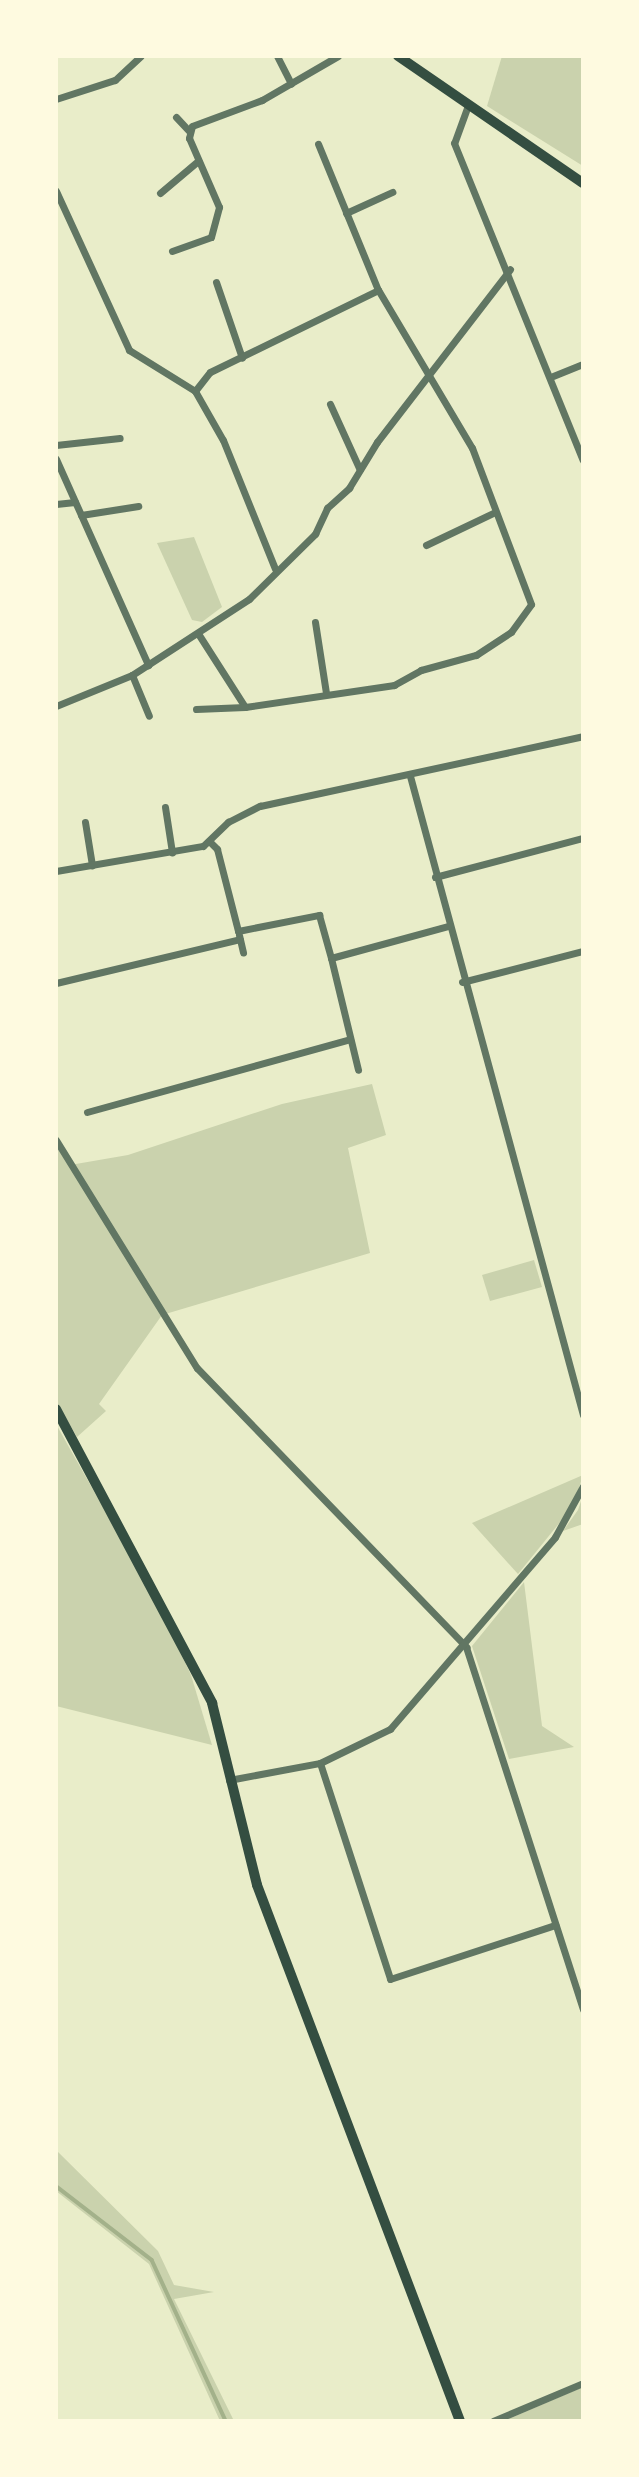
<!DOCTYPE html>
<style>
body{margin:0}
#map{position:relative;width:639px;height:2477px;overflow:hidden;background:#e9edc9;font-family:"DejaVu Sans",sans-serif}
div>[style]{position:absolute}
.green>*{inset:0;background:#cad2ad}
.stream>*{height:3.5px;margin:-1.75px;padding:0 1.75px;transform-origin:1.75px;border-radius:1.75px;background:#a3b18a}
.minor>*{height:7px;margin:-3.5px;padding:0 3.5px;transform-origin:3.5px;border-radius:3.5px;background:#617663}
.secondary>*{height:10px;margin:-5px;padding:0 5px;transform-origin:5px;border-radius:5px;background:#344e41}
span{translate:-50% -50%;white-space:nowrap;text-align:center;line-height:1.15;-webkit-text-stroke:6px #fefae0;paint-order:stroke}
.frame{position:absolute;inset:0;border:58px solid #fefae0;pointer-events:none}
</style>
<div id="map">
<div class="green">
<div style="clip-path:polygon(502px 56px,583px 56px,583px 166px,487px 106px)"></div>
<div style="clip-path:polygon(194px 537px,222px 607px,202px 622px,192px 620px,157px 543px)"></div>
<div style="clip-path:polygon(372px 1084px,386px 1135px,348px 1148px,370px 1253px,162px 1315px,99px 1404px,106px 1411px,77px 1437px,56px 1401px,56px 1147px,70px 1165px,128px 1155px,282px 1104px)"></div>
<div style="clip-path:polygon(534px 1260px,542px 1287px,490px 1301px,482px 1275px)"></div>
<div style="clip-path:polygon(56px 1424px,158px 1605px,191px 1675px,212px 1745px,56px 1706px)"></div>
<div style="clip-path:polygon(583px 1475px,574px 1505px,518px 1574px,472px 1523px)"></div>
<div style="clip-path:polygon(583px 1495px,583px 1524px,563px 1531px,578px 1510px)"></div>
<div style="clip-path:polygon(524px 1582px,542px 1726px,574px 1747px,509px 1759px,472px 1646px)"></div>
<div style="clip-path:polygon(56px 2150px,158px 2251px,174px 2285px,214px 2292px,174px 2299px,234px 2421px,220px 2421px,149px 2264px,56px 2191px)"></div>
<div style="clip-path:polygon(583px 2387px,583px 2421px,504px 2421px)"></div>
</div>
<div class="stream">
<div style="left:56px;top:2186px;width:121px;rotate:37.6deg"></div>
<div style="left:152px;top:2260px;width:177px;rotate:65.3deg"></div>
</div>
<div class="minor">
<div style="left:277px;top:56px;width:31px;rotate:63deg"></div>
<div style="left:56px;top:99px;width:62px;rotate:-17.9deg"></div>
<div style="left:115px;top:80px;width:35px;rotate:-43deg"></div>
<div style="left:467px;top:108px;width:37px;rotate:110deg"></div>
<div style="left:454px;top:143px;width:342px;rotate:67.9deg"></div>
<div style="left:176px;top:117px;width:19px;rotate:47deg"></div>
<div style="left:56px;top:191px;width:175px;rotate:65.3deg"></div>
<div style="left:129px;top:350px;width:78px;rotate:31.8deg"></div>
<div style="left:195px;top:391px;width:56px;rotate:60.3deg"></div>
<div style="left:223px;top:440px;width:139px;rotate:68deg"></div>
<div style="left:160px;top:193px;width:50px;rotate:-40.1deg"></div>
<div style="left:346px;top:213px;width:51px;rotate:-24.5deg"></div>
<div style="left:172px;top:251px;width:41px;rotate:-19.7deg"></div>
<div style="left:211px;top:237px;width:31px;rotate:-75deg"></div>
<div style="left:219px;top:207px;width:75px;rotate:-113.5deg"></div>
<div style="left:189px;top:138px;width:12px;rotate:-76deg"></div>
<div style="left:192px;top:126px;width:75px;rotate:-20.4deg"></div>
<div style="left:262px;top:100px;width:88px;rotate:-30.1deg"></div>
<div style="left:216px;top:282px;width:80px;rotate:71.1deg"></div>
<div style="left:553px;top:376px;width:32px;rotate:-22deg"></div>
<div style="left:195px;top:391px;width:24px;rotate:-52deg"></div>
<div style="left:210px;top:372px;width:187px;rotate:-26deg"></div>
<div style="left:330px;top:404px;width:72px;rotate:65.6deg"></div>
<div style="left:56px;top:445px;width:64px;rotate:-6.2deg"></div>
<div style="left:56px;top:459px;width:226px;rotate:65.9deg"></div>
<div style="left:56px;top:504px;width:19px;rotate:-6deg"></div>
<div style="left:81px;top:515px;width:58px;rotate:-9deg"></div>
<div style="left:426px;top:545px;width:74px;rotate:-25.5deg"></div>
<div style="left:315px;top:622px;width:72px;rotate:81.2deg"></div>
<div style="left:199px;top:635px;width:85px;rotate:57.4deg"></div>
<div style="left:245px;top:707px;width:151px;rotate:-8.4deg"></div>
<div style="left:394px;top:685px;width:31px;rotate:-29deg"></div>
<div style="left:421px;top:670px;width:57px;rotate:-15.3deg"></div>
<div style="left:476px;top:655px;width:42px;rotate:-33.3deg"></div>
<div style="left:511px;top:632px;width:34px;rotate:-54deg"></div>
<div style="left:531px;top:604px;width:167px;rotate:-110.7deg"></div>
<div style="left:472px;top:448px;width:184px;rotate:-120.7deg"></div>
<div style="left:378px;top:290px;width:158px;rotate:-112.3deg"></div>
<div style="left:132px;top:675px;width:44px;rotate:67.5deg"></div>
<div style="left:56px;top:706px;width:82px;rotate:-22.2deg"></div>
<div style="left:132px;top:675px;width:140px;rotate:-33deg"></div>
<div style="left:249px;top:599px;width:93px;rotate:-44.6deg"></div>
<div style="left:315px;top:534px;width:29px;rotate:-65deg"></div>
<div style="left:327px;top:508px;width:30px;rotate:-42deg"></div>
<div style="left:349px;top:488px;width:54px;rotate:-58.7deg"></div>
<div style="left:377px;top:442px;width:218px;rotate:-52.4deg"></div>
<div style="left:196px;top:709px;width:49px;rotate:-2.3deg"></div>
<div style="left:410px;top:776px;width:662px;rotate:74.85deg"></div>
<div style="left:165px;top:807px;width:46px;rotate:81.2deg"></div>
<div style="left:85px;top:822px;width:44px;rotate:80.8deg"></div>
<div style="left:210px;top:842px;width:10px;rotate:45deg"></div>
<div style="left:217px;top:849px;width:85px;rotate:75.6deg"></div>
<div style="left:238px;top:931px;width:83px;rotate:-11.2deg"></div>
<div style="left:319px;top:915px;width:45px;rotate:74.4deg"></div>
<div style="left:331px;top:958px;width:121px;rotate:-15.3deg"></div>
<div style="left:56px;top:871px;width:149px;rotate:-9.7deg"></div>
<div style="left:203px;top:846px;width:35px;rotate:-44deg"></div>
<div style="left:228px;top:822px;width:36px;rotate:-27deg"></div>
<div style="left:260px;top:806px;width:330px;rotate:-12.2deg"></div>
<div style="left:435px;top:877px;width:153px;rotate:-14.8deg"></div>
<div style="left:239px;top:935px;width:18px;rotate:77deg"></div>
<div style="left:331px;top:958px;width:115px;rotate:76.4deg"></div>
<div style="left:462px;top:982px;width:125px;rotate:-14.4deg"></div>
<div style="left:56px;top:983px;width:189px;rotate:-13.4deg"></div>
<div style="left:87px;top:1112px;width:273px;rotate:-15.5deg"></div>
<div style="left:56px;top:1140px;width:268px;rotate:58.3deg"></div>
<div style="left:197px;top:1368px;width:388px;rotate:46deg"></div>
<div style="left:466px;top:1647px;width:381px;rotate:72.1deg"></div>
<div style="left:320px;top:1763px;width:227px;rotate:72deg"></div>
<div style="left:390px;top:1979px;width:174px;rotate:-18.1deg"></div>
<div style="left:229px;top:1780px;width:93px;rotate:-10.6deg"></div>
<div style="left:320px;top:1763px;width:78px;rotate:-25.9deg"></div>
<div style="left:390px;top:1729px;width:253px;rotate:-49.3deg"></div>
<div style="left:555px;top:1537px;width:58px;rotate:-61.2deg"></div>
<div style="left:493px;top:2421px;width:98px;rotate:-22.9deg"></div>
</div>
<div class="secondary">
<div style="left:398px;top:56px;width:224px;rotate:34.5deg"></div>
<div style="left:56px;top:1409px;width:333px;rotate:62deg"></div>
<div style="left:212px;top:1703px;width:187px;rotate:76.1deg"></div>
<div style="left:257px;top:1885px;width:573px;rotate:69.26deg"></div>
</div>
<div class="frame"></div>
</div>
